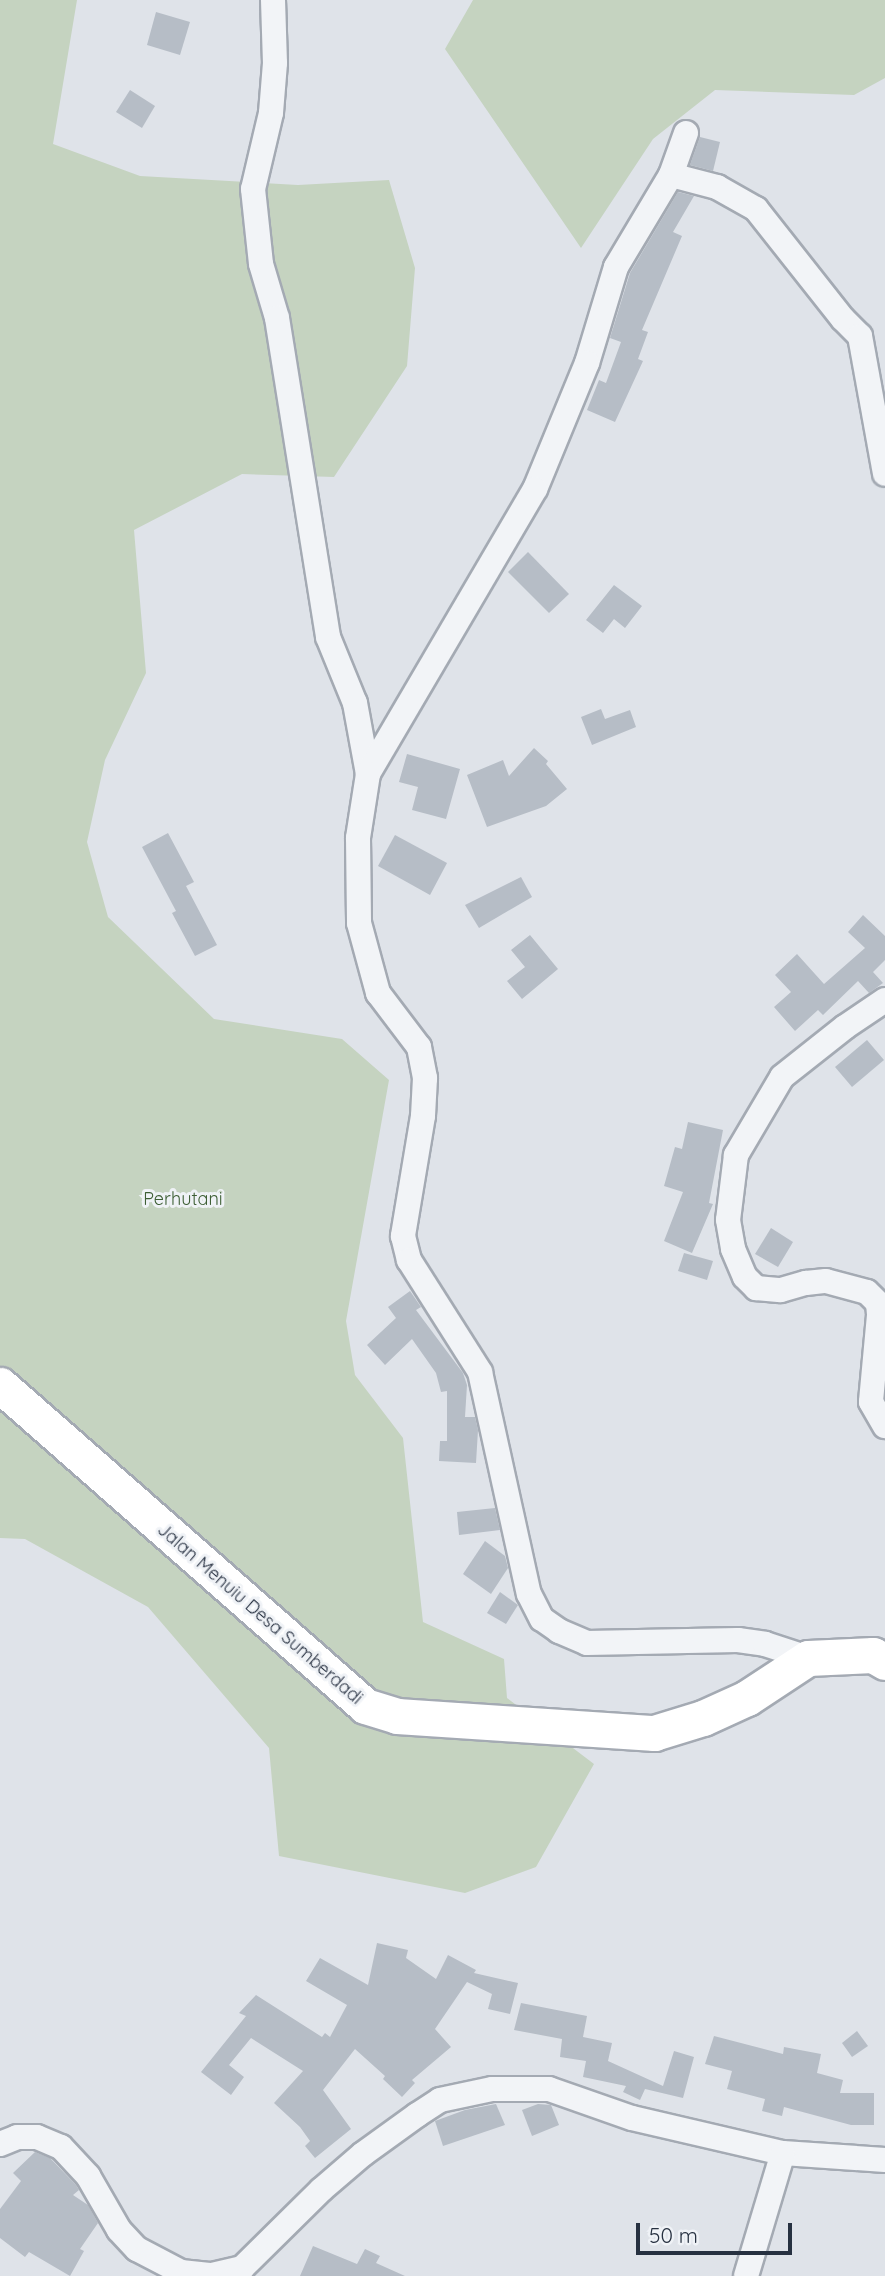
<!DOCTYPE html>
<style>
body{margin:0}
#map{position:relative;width:885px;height:2276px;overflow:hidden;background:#dfe3e9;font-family:Quicksand,sans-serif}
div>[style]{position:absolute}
.green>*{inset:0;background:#c5d3c0}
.building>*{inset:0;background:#b6bdc6}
.roads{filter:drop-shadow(2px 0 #a4aab3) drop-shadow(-2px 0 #a4aab3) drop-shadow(0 2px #a4aab3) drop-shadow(0 -2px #a4aab3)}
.street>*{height:24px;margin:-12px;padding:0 12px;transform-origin:12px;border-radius:12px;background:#f2f4f7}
.secondary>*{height:35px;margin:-17.5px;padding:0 17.5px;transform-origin:17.5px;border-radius:17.5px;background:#fff}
span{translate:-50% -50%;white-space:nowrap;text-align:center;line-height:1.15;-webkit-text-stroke:6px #eff2f6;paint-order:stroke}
.park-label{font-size:18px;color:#3d5e34}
.street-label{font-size:18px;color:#273141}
.scale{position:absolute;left:636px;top:2223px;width:156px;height:32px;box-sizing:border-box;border:4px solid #273141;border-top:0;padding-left:9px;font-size:21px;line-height:24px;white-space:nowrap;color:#273141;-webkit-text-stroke:5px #eff2f6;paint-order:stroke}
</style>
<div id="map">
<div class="green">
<div style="clip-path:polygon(0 0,77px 0,53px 144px,140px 176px,298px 185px,389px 180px,415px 268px,407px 366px,334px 477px,242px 474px,134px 530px,146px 673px,105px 760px,87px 842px,108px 917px,214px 1019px,342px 1039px,389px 1080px,346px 1321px,355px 1375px,403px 1438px,423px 1622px,504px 1659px,507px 1698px,594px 1764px,536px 1867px,465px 1893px,279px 1856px,269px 1748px,148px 1607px,25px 1539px,0 1538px)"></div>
<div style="clip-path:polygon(473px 0,885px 0,885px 78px,854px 95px,715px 90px,653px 139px,581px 248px,445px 49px)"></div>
</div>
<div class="building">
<div style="clip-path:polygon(156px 12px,190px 22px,180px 55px,147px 45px)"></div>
<div style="clip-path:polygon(130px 90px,155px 106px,142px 128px,116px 112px)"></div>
<div style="clip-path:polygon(700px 137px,720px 142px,713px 171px,690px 165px)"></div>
<div style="clip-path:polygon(678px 192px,694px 196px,673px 232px,682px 236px,642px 330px,648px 332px,638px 359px,643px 361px,615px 422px,587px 410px,599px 380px,606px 383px,621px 342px,610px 338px,630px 273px)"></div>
<div style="clip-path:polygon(528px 552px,569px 594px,549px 613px,508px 572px)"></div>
<div style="clip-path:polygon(614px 585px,642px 606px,625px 628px,614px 619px,603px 633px,586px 620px)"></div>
<div style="clip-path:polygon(601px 709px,605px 719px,630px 710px,636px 727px,592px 745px,581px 717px)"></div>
<div style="clip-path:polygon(534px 748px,548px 761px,546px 764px,567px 789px,546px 806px,487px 827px,467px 775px,503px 760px,509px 776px)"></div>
<div style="clip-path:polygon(407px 754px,460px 769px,446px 819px,412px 810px,418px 787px,399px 782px)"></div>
<div style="clip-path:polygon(168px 833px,194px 882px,186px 886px,217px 945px,195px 956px,172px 913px,176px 911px,142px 847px)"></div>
<div style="clip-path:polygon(395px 835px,447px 863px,430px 895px,378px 866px)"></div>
<div style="clip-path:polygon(521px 877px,532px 897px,479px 928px,465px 905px)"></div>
<div style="clip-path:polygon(863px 915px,885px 936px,885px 960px,873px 972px,883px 983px,869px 993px,858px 981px,823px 1015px,818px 1010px,795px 1031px,774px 1007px,791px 992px,775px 975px,797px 954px,824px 984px,865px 948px,848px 932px)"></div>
<div style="clip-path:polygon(530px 935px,558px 969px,522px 999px,507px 981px,525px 967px,511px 950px)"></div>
<div style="clip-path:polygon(867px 1040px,884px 1060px,852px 1087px,835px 1067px)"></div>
<div style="clip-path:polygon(688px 1122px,723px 1130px,709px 1203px,713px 1204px,692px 1253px,664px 1241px,683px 1192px,664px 1186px,675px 1147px,682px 1149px)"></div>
<div style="clip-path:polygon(771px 1228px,793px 1242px,778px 1267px,755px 1254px)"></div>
<div style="clip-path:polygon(684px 1253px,713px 1261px,707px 1280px,678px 1271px)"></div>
<div style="clip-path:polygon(410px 1291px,421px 1307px,416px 1310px,463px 1373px,467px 1385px,465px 1417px,475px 1417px,478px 1430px,476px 1463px,439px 1461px,440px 1441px,447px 1441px,447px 1391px,441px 1392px,436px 1373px,412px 1339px,385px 1365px,367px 1345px,396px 1318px,388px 1307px)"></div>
<div style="clip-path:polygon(495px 1508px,500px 1530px,459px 1535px,457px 1512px)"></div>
<div style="clip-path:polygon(485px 1541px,505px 1556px,508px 1568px,491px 1594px,463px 1574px)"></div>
<div style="clip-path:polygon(500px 1592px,518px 1605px,506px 1624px,487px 1613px)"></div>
<div style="clip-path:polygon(377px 1943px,408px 1950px,406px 1958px,436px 1979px,448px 1955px,476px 1970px,474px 1973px,518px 1983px,510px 2014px,488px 2009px,492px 1994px,467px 1982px,435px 2029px,451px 2047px,412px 2080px,415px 2083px,402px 2097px,383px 2079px,385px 2076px,355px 2049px,323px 2090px,351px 2129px,315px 2158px,305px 2146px,310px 2141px,300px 2127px,274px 2103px,303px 2071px,251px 2038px,229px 2065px,244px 2077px,231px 2095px,201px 2072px,246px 2016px,239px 2013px,256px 1995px,322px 2037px,325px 2033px,330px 2037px,347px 2005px,306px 1981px,320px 1958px,368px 1985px)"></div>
<div style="clip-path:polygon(521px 2003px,587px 2016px,583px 2037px,612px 2043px,608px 2061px,663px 2086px,674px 2051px,694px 2057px,683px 2098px,645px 2089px,640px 2100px,623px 2092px,626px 2086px,583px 2077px,586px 2061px,560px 2057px,562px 2039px,514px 2030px)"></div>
<div style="clip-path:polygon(857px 2031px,868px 2046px,852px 2057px,842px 2043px)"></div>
<div style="clip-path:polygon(714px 2036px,783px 2054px,784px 2047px,821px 2054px,817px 2073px,843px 2080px,840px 2093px,874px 2093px,874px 2125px,851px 2125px,784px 2107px,782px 2116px,762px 2111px,765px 2099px,727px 2089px,732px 2071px,705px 2064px)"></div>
<div style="clip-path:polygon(496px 2104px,505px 2125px,443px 2146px,435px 2121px,465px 2110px)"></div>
<div style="clip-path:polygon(538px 2104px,551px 2105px,559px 2125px,532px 2136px,522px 2110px)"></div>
<div style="clip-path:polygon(35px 2152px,50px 2158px,76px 2185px,79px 2190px,73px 2195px,88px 2205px,98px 2223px,80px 2249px,84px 2251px,70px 2276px,29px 2252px,25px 2257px,0 2238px,0 2209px,21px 2181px,13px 2173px)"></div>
<div style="clip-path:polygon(313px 2246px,357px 2264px,365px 2249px,380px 2256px,376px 2263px,405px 2276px,300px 2276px)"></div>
</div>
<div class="roads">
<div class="street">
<div style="left:273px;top:0;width:63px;rotate:88.2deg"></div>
<div style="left:275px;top:63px;width:50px;rotate:94.6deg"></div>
<div style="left:271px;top:113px;width:78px;rotate:103.3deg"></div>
<div style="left:253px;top:189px;width:75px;rotate:83.9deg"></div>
<div style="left:261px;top:264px;width:56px;rotate:73.5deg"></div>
<div style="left:277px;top:318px;width:323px;rotate:80.9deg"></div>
<div style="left:328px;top:637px;width:71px;rotate:67.8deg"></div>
<div style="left:355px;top:703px;width:72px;rotate:79.6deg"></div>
<div style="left:686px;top:133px;width:45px;rotate:109.7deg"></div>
<div style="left:671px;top:175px;width:107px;rotate:120.9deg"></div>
<div style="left:616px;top:267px;width:100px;rotate:106.8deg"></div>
<div style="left:587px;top:363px;width:136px;rotate:112.4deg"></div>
<div style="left:535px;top:489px;width:330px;rotate:120.4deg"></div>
<div style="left:368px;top:774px;width:65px;rotate:98.9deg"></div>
<div style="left:358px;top:838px;width:85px;rotate:89.3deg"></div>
<div style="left:359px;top:923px;width:73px;rotate:74.8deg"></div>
<div style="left:378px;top:993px;width:68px;rotate:52.8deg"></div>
<div style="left:419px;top:1047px;width:32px;rotate:79deg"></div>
<div style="left:425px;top:1078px;width:38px;rotate:93deg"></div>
<div style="left:423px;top:1116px;width:122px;rotate:99.5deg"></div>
<div style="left:403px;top:1236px;width:25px;rotate:76deg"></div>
<div style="left:409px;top:1260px;width:133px;rotate:57.6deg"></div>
<div style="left:480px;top:1372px;width:227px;rotate:77.6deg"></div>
<div style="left:529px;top:1594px;width:28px;rotate:63deg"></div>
<div style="left:542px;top:1619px;width:21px;rotate:35deg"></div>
<div style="left:559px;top:1631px;width:30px;rotate:23deg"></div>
<div style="left:587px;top:1643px;width:151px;rotate:-1.1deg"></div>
<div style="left:738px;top:1640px;width:27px;rotate:8deg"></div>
<div style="left:765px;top:1644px;width:45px;rotate:18deg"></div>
<div style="left:671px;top:175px;width:48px;rotate:14.6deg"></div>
<div style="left:717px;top:187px;width:45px;rotate:29.4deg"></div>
<div style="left:756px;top:209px;width:140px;rotate:51.7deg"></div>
<div style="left:843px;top:319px;width:24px;rotate:45deg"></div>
<div style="left:860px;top:336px;width:140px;rotate:79.7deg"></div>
<div style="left:885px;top:1000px;width:48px;rotate:146deg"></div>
<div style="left:845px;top:1027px;width:80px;rotate:141.6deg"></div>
<div style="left:782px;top:1077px;width:91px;rotate:120.5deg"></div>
<div style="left:736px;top:1155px;width:65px;rotate:97deg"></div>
<div style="left:728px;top:1220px;width:29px;rotate:80deg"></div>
<div style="left:733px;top:1249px;width:30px;rotate:67deg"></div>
<div style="left:745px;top:1277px;width:16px;rotate:45deg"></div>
<div style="left:756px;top:1288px;width:25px;rotate:5deg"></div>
<div style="left:781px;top:1290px;width:26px;rotate:-16deg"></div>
<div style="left:806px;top:1283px;width:20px;rotate:-6deg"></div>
<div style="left:826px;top:1281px;width:42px;rotate:15deg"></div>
<div style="left:867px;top:1292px;width:16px;rotate:45deg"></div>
<div style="left:878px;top:1303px;width:12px;rotate:85deg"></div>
<div style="left:879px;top:1315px;width:87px;rotate:95.3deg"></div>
<div style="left:871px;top:1402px;width:28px;rotate:60deg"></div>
<div style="left:0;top:2144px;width:18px;rotate:-22deg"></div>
<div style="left:17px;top:2137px;width:20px"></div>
<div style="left:37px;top:2137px;width:26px;rotate:23deg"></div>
<div style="left:61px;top:2147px;width:40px;rotate:47deg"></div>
<div style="left:88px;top:2176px;width:62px;rotate:60.1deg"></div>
<div style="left:119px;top:2230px;width:26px;rotate:47deg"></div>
<div style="left:137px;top:2249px;width:50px;rotate:27.6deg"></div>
<div style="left:181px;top:2272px;width:31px;rotate:6deg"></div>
<div style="left:212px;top:2275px;width:31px;rotate:-13deg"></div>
<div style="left:242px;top:2268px;width:111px;rotate:-44.6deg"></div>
<div style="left:321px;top:2190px;width:55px;rotate:-40.6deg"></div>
<div style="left:363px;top:2154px;width:67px;rotate:-35.8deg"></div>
<div style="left:417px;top:2115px;width:27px;rotate:-33deg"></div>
<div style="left:440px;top:2100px;width:53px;rotate:-11.9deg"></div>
<div style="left:492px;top:2089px;width:57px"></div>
<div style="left:549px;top:2089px;width:88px;rotate:19.3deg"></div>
<div style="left:632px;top:2118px;width:155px;rotate:13.1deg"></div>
<div style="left:783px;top:2153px;width:102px;rotate:3.9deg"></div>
<div style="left:746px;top:2276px;width:128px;rotate:-73.3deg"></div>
</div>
<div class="secondary">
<div style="left:0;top:1385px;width:486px;rotate:41.3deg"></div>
<div style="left:365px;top:1706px;width:34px;rotate:17deg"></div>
<div style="left:397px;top:1716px;width:258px;rotate:3.8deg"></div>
<div style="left:654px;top:1733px;width:51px;rotate:-17deg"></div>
<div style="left:703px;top:1718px;width:48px;rotate:-24.4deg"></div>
<div style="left:747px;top:1698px;width:73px;rotate:-33.3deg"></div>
<div style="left:808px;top:1658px;width:65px;rotate:-2.6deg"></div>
<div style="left:873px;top:1655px;width:14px;rotate:30deg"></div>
</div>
</div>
<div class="park-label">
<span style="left:183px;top:1199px">Perhutani</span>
</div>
<div class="street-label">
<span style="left:260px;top:1614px;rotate:41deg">Jalan Menuiu Desa Sumberdadi</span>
</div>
<div class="scale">50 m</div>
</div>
